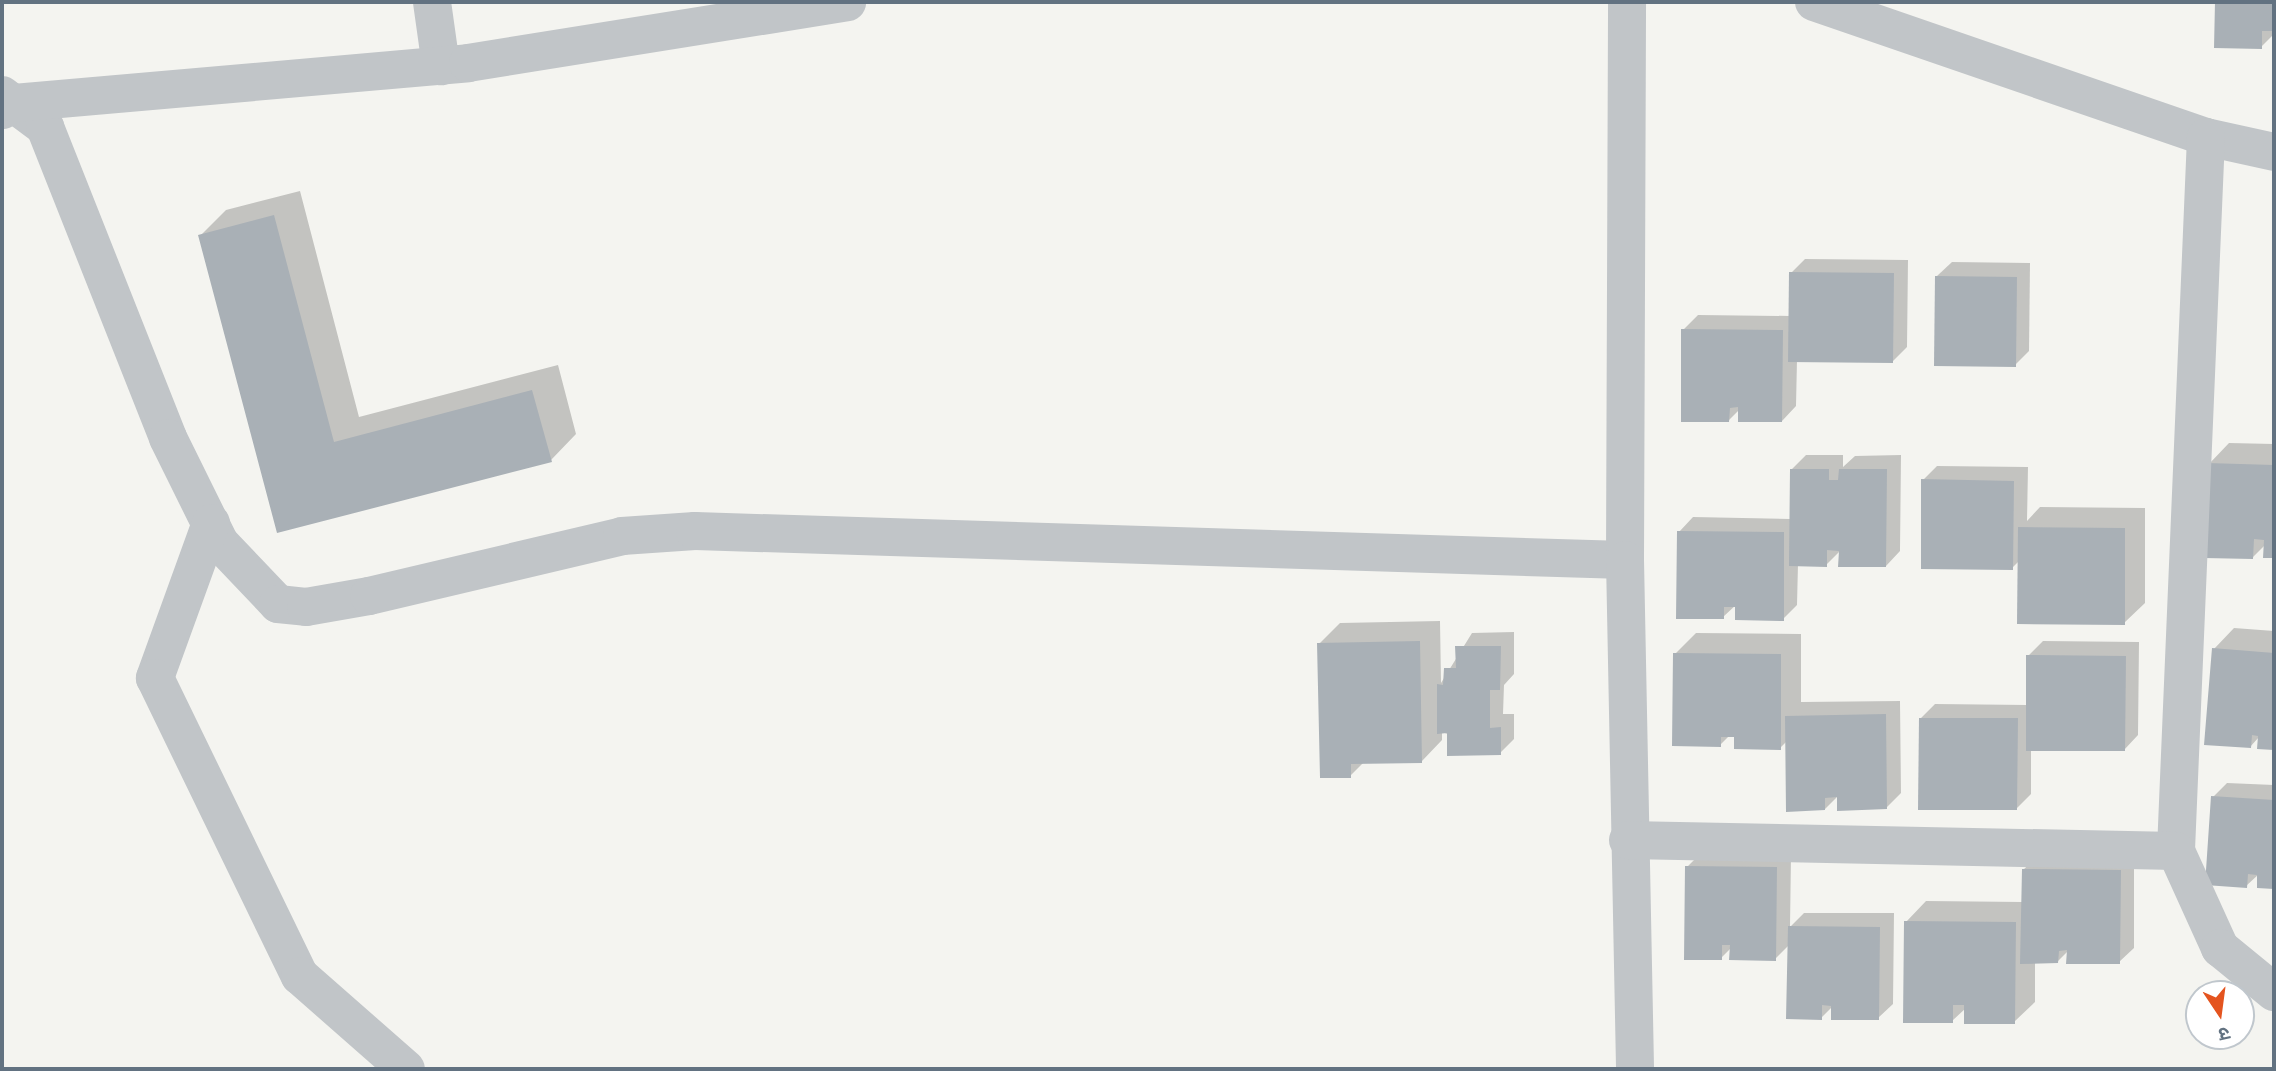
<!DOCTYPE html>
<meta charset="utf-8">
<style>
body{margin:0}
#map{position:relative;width:2276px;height:1071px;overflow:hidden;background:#f4f4f0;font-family:Arial,"Noto Sans Devanagari",sans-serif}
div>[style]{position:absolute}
.shadow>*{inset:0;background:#0003}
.building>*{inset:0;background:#a9b0b6}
.street>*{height:38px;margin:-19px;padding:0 19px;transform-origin:19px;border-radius:19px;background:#c1c5c8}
span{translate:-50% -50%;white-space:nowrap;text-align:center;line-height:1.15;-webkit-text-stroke:7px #fff;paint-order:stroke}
.frame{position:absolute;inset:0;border:4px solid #627281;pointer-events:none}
.north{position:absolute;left:2185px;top:980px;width:70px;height:70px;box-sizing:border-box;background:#fff;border:2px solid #c0c7cd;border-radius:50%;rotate:167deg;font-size:19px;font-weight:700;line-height:28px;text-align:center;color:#627281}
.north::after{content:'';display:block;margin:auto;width:24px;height:32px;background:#e4541f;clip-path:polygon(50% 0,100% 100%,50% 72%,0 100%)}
</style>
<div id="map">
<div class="shadow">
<div style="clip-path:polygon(2217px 2px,2274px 2px,2274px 34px,2261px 47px,2216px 46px)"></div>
<div style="clip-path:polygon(300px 191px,359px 417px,558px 365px,576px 434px,551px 460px,278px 531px,200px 236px,226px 210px)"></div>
<div style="clip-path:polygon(1805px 259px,1908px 260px,1907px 347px,1893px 361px,1797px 360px,1796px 406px,1782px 421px,1740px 409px,1729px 420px,1683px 330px,1698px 315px,1790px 316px,1791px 273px)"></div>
<div style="clip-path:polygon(1952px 262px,2030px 263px,2029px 351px,2015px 365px,1937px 276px)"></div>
<div style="clip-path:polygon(2229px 443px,2274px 444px,2274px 556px,2265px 556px,2266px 544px,2253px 557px,2209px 464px)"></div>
<div style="clip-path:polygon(1806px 455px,1843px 455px,1843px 467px,1855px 456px,1901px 455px,1900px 551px,1886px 566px,1840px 551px,1826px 565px,1798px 564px,1797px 605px,1783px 619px,1737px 604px,1723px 617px,1679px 532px,1693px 517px,1791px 519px,1792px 469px)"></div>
<div style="clip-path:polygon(1937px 466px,2028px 467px,2027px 521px,2040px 507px,2145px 508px,2145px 603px,2124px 623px,2019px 561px,2012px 568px,1923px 480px)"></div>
<div style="clip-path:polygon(1440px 621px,1441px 683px,1472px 633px,1514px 632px,1514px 674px,1504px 685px,1503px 714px,1514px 714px,1514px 739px,1500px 753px,1442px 732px,1442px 740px,1422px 761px,1364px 762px,1350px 776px,1319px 644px,1340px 623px)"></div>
<div style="clip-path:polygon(2234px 628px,2274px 631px,2274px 748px,2259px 747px,2259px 737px,2250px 747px,2214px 649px)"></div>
<div style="clip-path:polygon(1696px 633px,1801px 634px,1801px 702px,1900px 701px,1901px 793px,1886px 808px,1839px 795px,1825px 809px,1787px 741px,1780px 748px,1730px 735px,1720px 745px,1675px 654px)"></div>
<div style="clip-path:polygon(2043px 641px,2139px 642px,2138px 735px,2124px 750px,2031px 749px,2031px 794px,2016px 809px,1921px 718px,1935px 704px,2028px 705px,2028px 656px)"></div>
<div style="clip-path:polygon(2227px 783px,2274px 785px,2274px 887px,2258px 886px,2259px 874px,2246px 886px,2213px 797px)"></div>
<div style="clip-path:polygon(1701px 853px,1791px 854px,1790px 927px,1804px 913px,1894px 913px,1893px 1004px,1878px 1018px,1833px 1006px,1821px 1018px,1789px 945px,1775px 959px,1731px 948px,1721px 958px,1687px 867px)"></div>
<div style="clip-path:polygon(2038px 856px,2134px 856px,2134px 948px,2119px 962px,2069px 950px,2057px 962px,2035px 962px,2035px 1002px,2014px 1022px,1966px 1008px,1952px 1021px,1906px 922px,1926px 901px,2023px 902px,2023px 870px)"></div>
</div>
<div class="building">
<div style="clip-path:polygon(2215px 2px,2274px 2px,2274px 31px,2262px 31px,2262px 49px,2214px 48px)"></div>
<div style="clip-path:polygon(274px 215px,334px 442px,532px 390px,552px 462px,277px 533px,198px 235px)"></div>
<div style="clip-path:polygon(1789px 272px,1894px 273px,1893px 363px,1788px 362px)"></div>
<div style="clip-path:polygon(1935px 276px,2017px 277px,2016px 367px,1934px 366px)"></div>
<div style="clip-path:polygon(1681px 329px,1783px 330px,1782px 422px,1738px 422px,1738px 407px,1730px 408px,1729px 422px,1681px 422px)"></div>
<div style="clip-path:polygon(2207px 463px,2274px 465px,2274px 558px,2263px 558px,2264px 540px,2254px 539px,2253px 559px,2204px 558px)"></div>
<div style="clip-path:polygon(1790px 469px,1829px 469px,1829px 480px,1838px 480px,1839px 469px,1887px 469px,1886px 567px,1838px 567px,1839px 551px,1827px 550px,1827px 567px,1789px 566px)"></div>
<div style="clip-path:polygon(1921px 479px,2014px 481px,2013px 570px,1921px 569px)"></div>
<div style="clip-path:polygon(2018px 527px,2125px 528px,2125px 625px,2017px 624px)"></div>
<div style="clip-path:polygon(1677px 531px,1784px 532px,1784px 621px,1735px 620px,1735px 607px,1724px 607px,1724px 619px,1676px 619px)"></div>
<div style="clip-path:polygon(1420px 641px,1422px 763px,1351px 764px,1351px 778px,1320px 778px,1317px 643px)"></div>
<div style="clip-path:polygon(1455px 646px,1501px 646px,1500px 690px,1490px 690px,1490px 728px,1501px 727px,1501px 755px,1447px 756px,1447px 733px,1437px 734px,1437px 684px,1443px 685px,1444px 668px,1456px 668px)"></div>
<div style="clip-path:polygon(2212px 648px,2274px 653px,2274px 750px,2257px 749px,2258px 736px,2252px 735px,2251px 748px,2204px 745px)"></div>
<div style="clip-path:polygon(1673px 653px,1781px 654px,1781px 750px,1734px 749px,1734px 737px,1721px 737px,1721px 747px,1672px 746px)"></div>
<div style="clip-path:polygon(2026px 655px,2126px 656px,2125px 751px,2026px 751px)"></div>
<div style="clip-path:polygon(1886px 714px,1887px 809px,1837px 811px,1837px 797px,1825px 798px,1825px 810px,1786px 812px,1785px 716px)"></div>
<div style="clip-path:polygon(1919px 718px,2018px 718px,2017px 810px,1918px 810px)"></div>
<div style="clip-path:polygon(2211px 796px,2274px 800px,2274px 889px,2257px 888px,2257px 875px,2248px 874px,2247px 888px,2205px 885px)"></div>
<div style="clip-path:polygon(1685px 866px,1777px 867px,1776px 961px,1729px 960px,1730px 945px,1722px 945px,1722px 960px,1684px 960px)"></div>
<div style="clip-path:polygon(2022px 869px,2121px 870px,2120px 964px,2066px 964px,2067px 950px,2059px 951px,2058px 963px,2020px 964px)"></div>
<div style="clip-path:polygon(1904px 921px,2016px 922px,2015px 1024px,1964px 1024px,1964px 1005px,1953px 1005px,1953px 1023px,1903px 1023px)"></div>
<div style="clip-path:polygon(1788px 926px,1880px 927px,1879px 1020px,1831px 1020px,1831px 1006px,1822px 1005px,1822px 1020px,1786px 1019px)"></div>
</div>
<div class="street">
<div style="left:432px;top:2px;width:65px;rotate:82deg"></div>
<div style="left:1814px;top:2px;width:415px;rotate:19deg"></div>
<div style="left:2206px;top:137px;width:70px;rotate:12.4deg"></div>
<div style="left:2px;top:95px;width:54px;rotate:36.7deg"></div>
<div style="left:45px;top:127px;width:334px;rotate:68.4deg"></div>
<div style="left:168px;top:438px;width:117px;rotate:63.7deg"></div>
<div style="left:220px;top:543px;width:84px;rotate:46.4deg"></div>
<div style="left:278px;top:604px;width:28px;rotate:6deg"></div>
<div style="left:306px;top:607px;width:64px;rotate:-9.9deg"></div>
<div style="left:369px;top:596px;width:260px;rotate:-13.3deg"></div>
<div style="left:622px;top:536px;width:73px;rotate:-3.9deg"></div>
<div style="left:695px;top:531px;width:930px;rotate:1.79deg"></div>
<div style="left:1625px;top:560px;width:558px;rotate:-89.79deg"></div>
<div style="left:3px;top:110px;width:13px;rotate:-32deg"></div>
<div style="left:14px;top:103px;width:456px;rotate:-5deg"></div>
<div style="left:468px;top:63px;width:384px;rotate:-9.1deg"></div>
<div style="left:2206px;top:137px;width:715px;rotate:92.41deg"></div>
<div style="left:2176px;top:851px;width:107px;rotate:65.6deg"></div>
<div style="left:2220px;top:948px;width:70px;rotate:39.2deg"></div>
<div style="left:211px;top:523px;width:165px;rotate:109.9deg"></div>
<div style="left:155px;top:678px;width:331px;rotate:64.1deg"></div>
<div style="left:300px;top:976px;width:141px;rotate:41.3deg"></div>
<div style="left:1625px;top:560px;width:509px;rotate:88.87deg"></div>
<div style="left:1628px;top:840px;width:548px;rotate:1.15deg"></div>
</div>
<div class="frame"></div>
<div class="north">उ</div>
</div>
